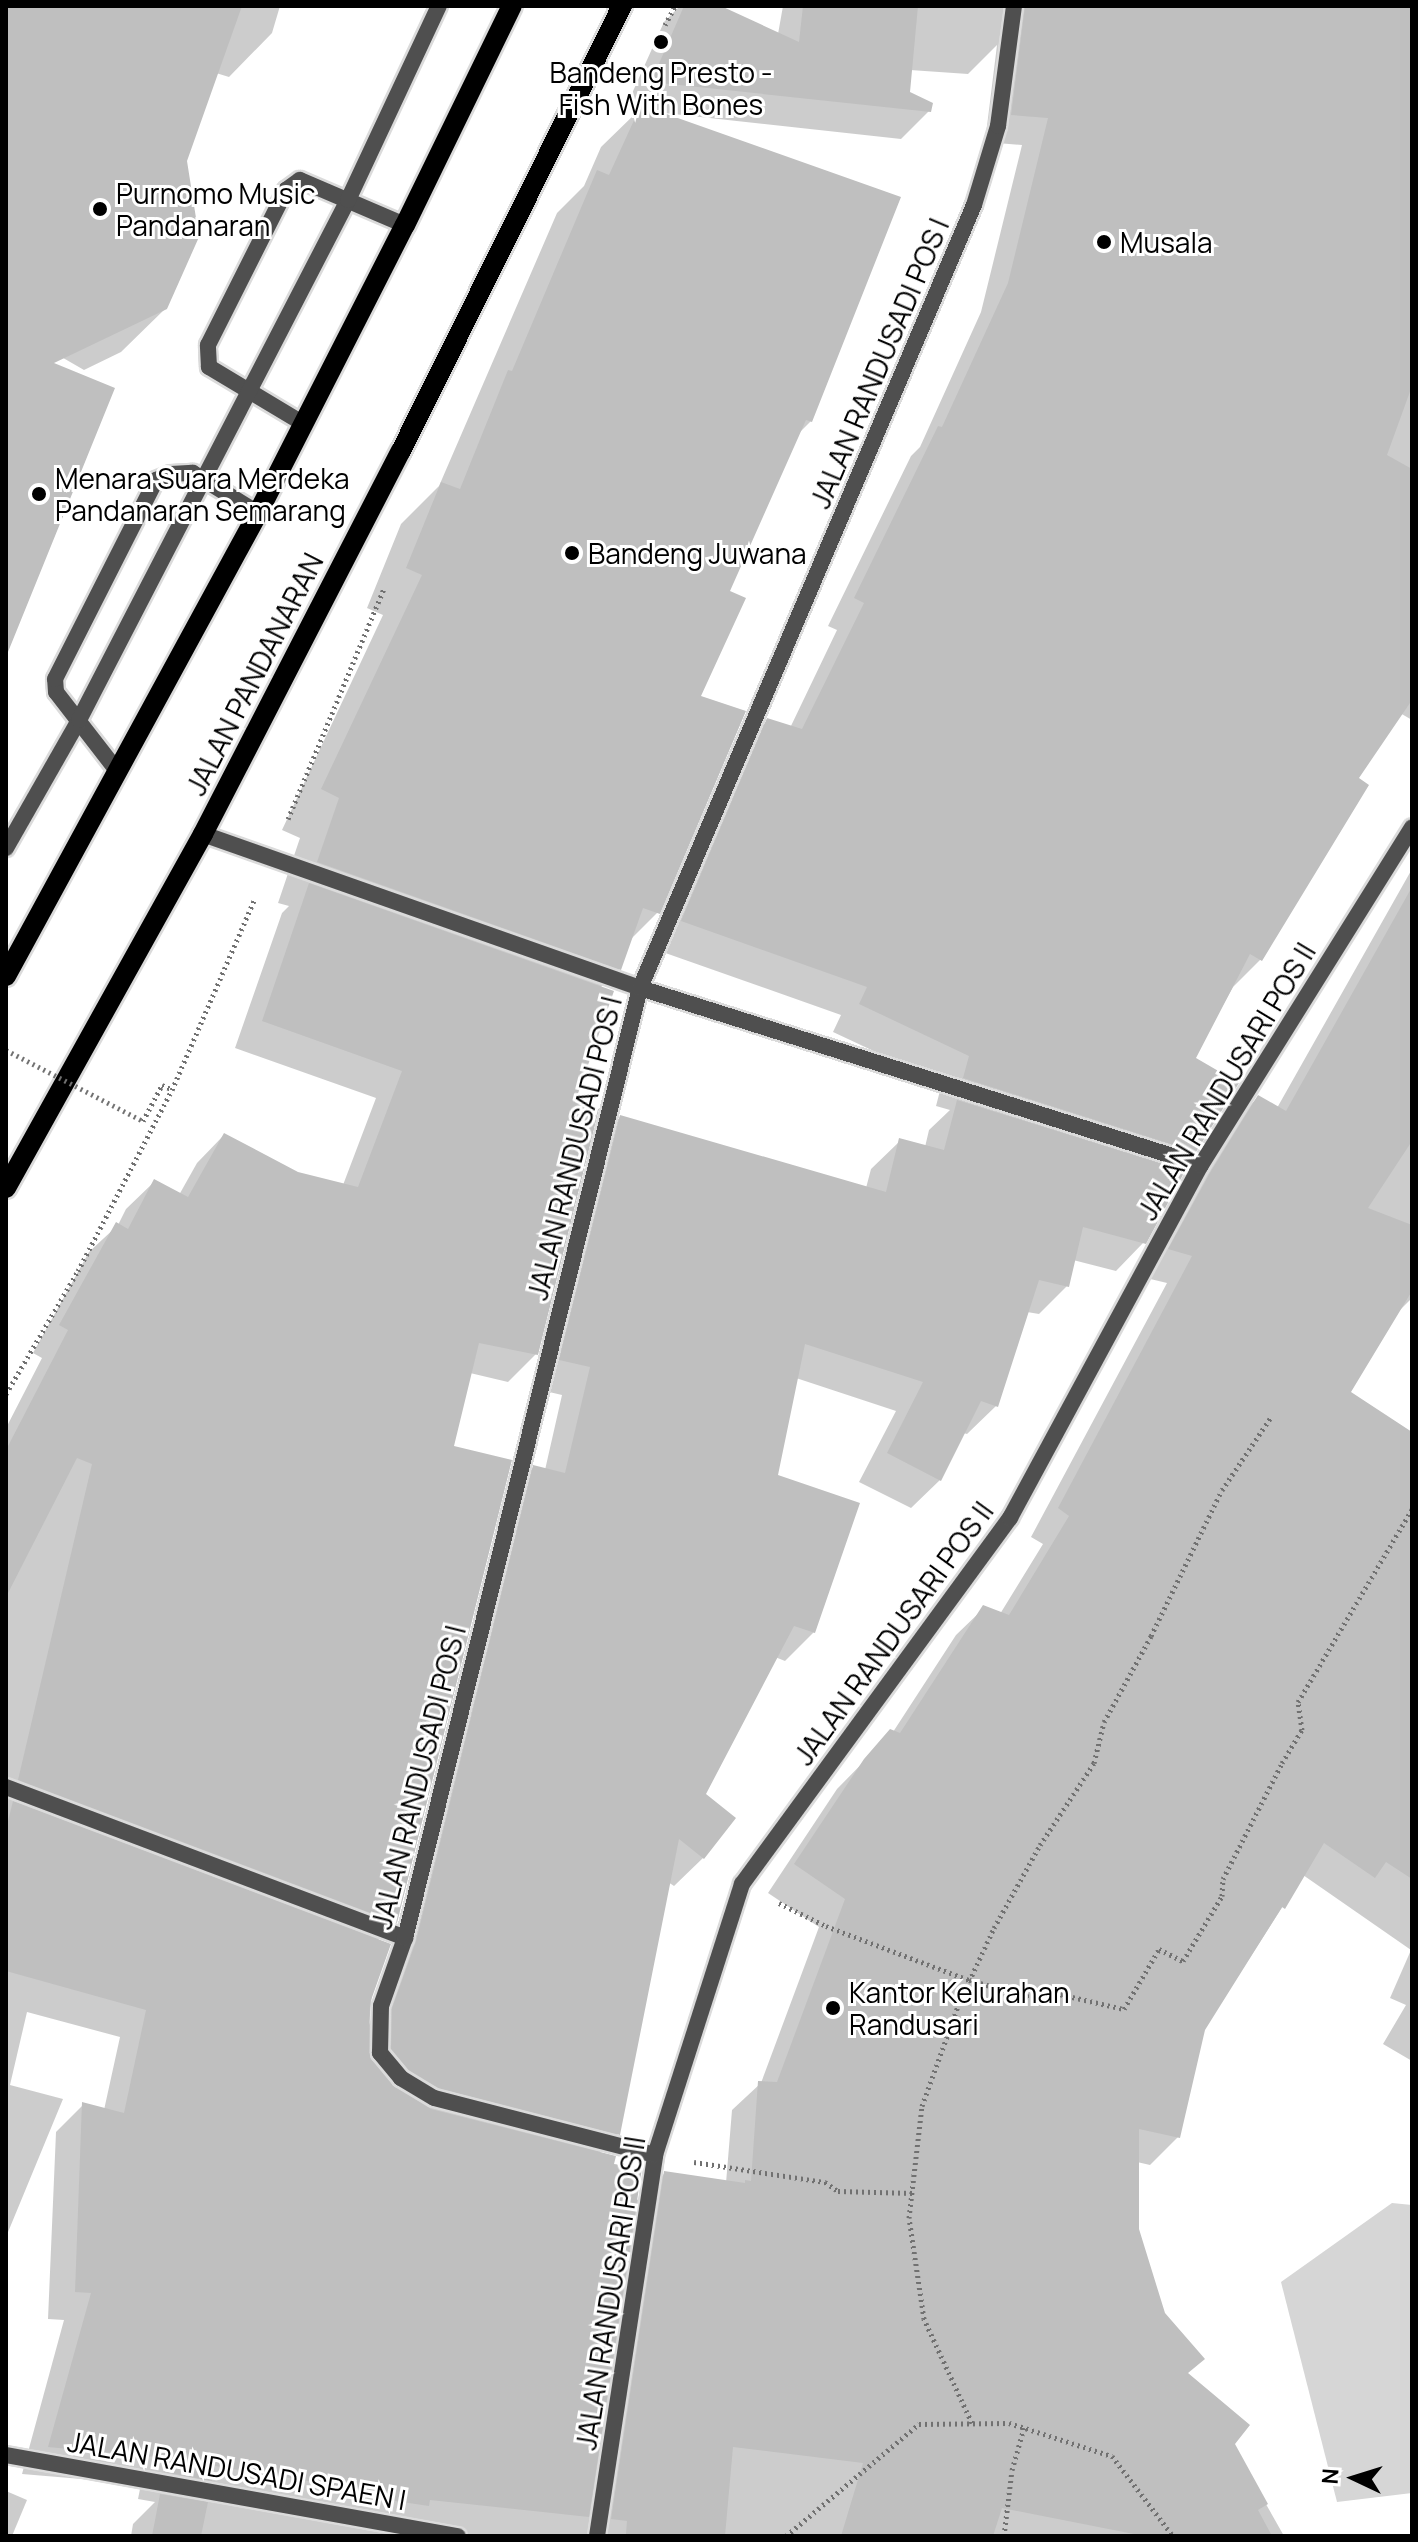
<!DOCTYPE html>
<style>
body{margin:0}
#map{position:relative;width:1418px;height:2542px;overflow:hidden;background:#fff;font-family:Manrope,sans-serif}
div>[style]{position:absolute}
.green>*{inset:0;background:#d6d6d6}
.shadow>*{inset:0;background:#0003}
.building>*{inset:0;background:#bfbfbf}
.path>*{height:5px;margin-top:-2.5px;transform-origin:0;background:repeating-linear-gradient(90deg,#717171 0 2px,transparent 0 6px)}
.roads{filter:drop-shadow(2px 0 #dbdbdb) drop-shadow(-2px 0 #dbdbdb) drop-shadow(0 2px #dbdbdb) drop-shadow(0 -2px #dbdbdb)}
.lane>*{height:16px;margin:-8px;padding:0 8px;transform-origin:8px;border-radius:8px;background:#4f4f4f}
.street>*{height:16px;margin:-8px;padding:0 8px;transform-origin:8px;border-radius:8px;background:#4f4f4f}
.primary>*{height:20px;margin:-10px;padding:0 10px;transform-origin:10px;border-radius:10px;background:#000}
.path-bridge>*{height:5px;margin-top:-2.5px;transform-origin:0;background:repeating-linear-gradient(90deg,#717171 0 2px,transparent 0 6px)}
.dots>*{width:22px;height:22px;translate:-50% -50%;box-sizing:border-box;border:4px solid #fff;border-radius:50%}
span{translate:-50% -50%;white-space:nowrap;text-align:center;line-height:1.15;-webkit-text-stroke:6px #fff;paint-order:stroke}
.poi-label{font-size:28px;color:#000}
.left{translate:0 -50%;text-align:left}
.street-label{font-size:28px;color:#000}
.frame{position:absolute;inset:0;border:8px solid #000;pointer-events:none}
.north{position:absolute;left:1314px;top:2438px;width:80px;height:80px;-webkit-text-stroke:6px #fff;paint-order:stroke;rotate:274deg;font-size:22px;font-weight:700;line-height:32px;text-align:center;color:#000}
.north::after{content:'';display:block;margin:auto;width:28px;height:36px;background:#000;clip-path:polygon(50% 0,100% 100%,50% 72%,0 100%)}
</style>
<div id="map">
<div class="green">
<div style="clip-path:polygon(1392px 2203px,1412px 2205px,1412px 2493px,1337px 2502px,1281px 2282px)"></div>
</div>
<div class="shadow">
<div style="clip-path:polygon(6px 6px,280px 6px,272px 33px,229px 77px,216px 73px,185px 161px,166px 308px,121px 352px,84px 370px,6px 325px)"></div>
<div style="clip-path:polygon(evenodd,680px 6px,716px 6px,778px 34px,783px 6px,1412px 6px,1412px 720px,1400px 713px,1357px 778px,1260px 960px,1233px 987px,1193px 1059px,1195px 1151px,1175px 1170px,1144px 1242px,1116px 1271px,1073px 1260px,1067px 1286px,1039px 1314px,1027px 1312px,996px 1406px,967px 1434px,963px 1433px,940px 1480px,911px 1508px,859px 1482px,896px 1411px,796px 1378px,776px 1477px,814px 1632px,785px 1661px,775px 1657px,704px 1795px,703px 1858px,674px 1886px,668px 1882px,618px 2134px,598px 2154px,612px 2166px,634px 2203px,664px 2174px,726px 2183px,732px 2110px,761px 2083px,819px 1927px,768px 1893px,837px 1789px,893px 1732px,956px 1635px,984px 1608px,1000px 1614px,1043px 1544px,1031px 1537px,1167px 1283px,1142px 1277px,1231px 1125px,1258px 1097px,1277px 1108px,1412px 869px,1412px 1298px,1395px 1315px,1349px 1393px,1412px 1434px,1412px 2061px,1383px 2044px,1406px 2005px,1390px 1998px,1411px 1950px,1303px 1875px,1204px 2029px,1178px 2137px,1150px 2165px,1137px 2162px,1137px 2229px,1163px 2314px,1186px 2374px,1232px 2444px,1284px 2536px,131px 2536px,133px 2524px,155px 2502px,138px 2499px,141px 2484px,22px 2474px,64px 2320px,48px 2319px,56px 2132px,83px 2105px,104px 2110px,120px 2037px,27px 2012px,10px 2085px,63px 2099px,6px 2237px,6px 1428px,42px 1358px,33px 1353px,89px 1252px,118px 1225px,126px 1209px,154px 1182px,179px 1195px,197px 1163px,224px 1135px,297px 1174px,343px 1185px,376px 1098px,235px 1048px,282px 913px,289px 906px,278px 903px,300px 838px,282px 830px,383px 615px,367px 608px,401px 524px,439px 486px,557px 213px,584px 186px,601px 147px,638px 111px,625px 109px,664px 22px,680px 6px,997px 45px,985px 142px,1022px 145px,981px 312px,920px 447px,911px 456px,828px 626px,837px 630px,790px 728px,768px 720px,740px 748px,654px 949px,841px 1015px,833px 1032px,942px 1083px,936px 1106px,950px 1110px,929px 1130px,925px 1147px,900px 1141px,871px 1169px,866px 1188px,620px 1117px,592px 1146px,532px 1388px,562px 1395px,545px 1470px,534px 1467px,505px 1496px,388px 1971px,369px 2025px,377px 1941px,396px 1922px,451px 1447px,470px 1373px,508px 1382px,536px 1354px,572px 1103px,600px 988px,620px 969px,629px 941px,658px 912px,698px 697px,727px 592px,798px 434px,811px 421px,664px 113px,901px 139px,929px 111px,908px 93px,910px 70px,968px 74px,997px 45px)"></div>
<div style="clip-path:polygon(6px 346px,112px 390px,24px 607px,6px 625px)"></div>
<div style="clip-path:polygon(6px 2491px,27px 2500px,12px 2536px,6px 2536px)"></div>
</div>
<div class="building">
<div style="clip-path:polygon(6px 6px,242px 6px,187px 161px,199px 237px,167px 309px,54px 363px,115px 388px,8px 652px)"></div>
<div style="clip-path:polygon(684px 6px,721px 6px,799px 42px,803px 6px,918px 6px,910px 92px,933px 103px,931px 112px,651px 82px)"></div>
<div style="clip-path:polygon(1025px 6px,1412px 6px,1412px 386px,1387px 455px,1412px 469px,1412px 700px,1359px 778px,1369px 785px,1262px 961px,1250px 954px,1196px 1058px,1239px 1083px,1196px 1152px,963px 1078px,969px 1056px,859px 1004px,867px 987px,681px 921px,767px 718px,802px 729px,864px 603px,854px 598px,938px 426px,942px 427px,1008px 283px,1048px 118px,1011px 115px)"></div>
<div style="clip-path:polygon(641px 105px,901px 197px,812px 422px,806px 420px,730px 591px,746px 598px,701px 696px,746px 711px,660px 914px,643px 908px,621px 970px,317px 862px,339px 798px,321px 789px,422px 575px,406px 568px,441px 482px,460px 489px,508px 370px,512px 371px,597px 170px,609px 175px)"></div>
<div style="clip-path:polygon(309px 883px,614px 991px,575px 1102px,599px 1109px,538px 1355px,479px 1343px,454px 1446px,512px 1460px,397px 1923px,18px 1780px,92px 1464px,77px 1458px,6px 1597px,6px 1450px,68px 1330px,59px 1325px,116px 1222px,128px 1229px,154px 1179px,188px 1197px,224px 1133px,298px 1172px,358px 1187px,402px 1071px,262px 1021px)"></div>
<div style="clip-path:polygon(1412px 887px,1412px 1141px,1368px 1208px,1412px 1225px,1412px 1291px,1351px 1392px,1412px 1432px,1412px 1879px,1386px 1862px,1375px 1878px,1324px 1843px,1285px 1909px,1282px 1907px,1205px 2030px,1180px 2138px,1139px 2129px,1139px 2229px,1165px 2313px,1205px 2359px,1188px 2373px,1250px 2425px,1235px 2444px,1268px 2504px,1258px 2510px,1272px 2536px,1144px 2536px,1002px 2508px,993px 2536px,841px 2536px,863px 2463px,733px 2447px,725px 2536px,626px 2534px,627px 2521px,611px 2519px,664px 2171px,745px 2183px,745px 2180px,751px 2181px,758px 2081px,777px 2082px,845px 1899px,794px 1864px,864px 1759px,890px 1729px,900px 1733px,983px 1605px,1009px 1615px,1069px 1516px,1058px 1508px,1192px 1256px,1168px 1249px,1211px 1171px,1258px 1095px,1286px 1111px)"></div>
<div style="clip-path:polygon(957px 1100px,1185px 1171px,1146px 1244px,1083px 1227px,1069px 1287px,1039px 1280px,998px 1407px,981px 1401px,941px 1481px,887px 1453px,923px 1382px,805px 1344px,778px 1475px,860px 1503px,815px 1633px,794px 1626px,706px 1794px,736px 1818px,704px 1859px,679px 1839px,620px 2135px,438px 2088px,408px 2070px,391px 2049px,392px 2008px,416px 1941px,533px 1465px,565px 1473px,590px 1367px,559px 1360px,620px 1115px,886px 1192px,899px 1138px,944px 1150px)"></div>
<div style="clip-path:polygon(13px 1801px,391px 1944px,370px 2003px,369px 2053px,393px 2085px,431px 2109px,616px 2156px,614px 2164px,642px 2168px,589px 2517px,430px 2500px,429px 2506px,368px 2497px,369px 2491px,215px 2466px,212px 2481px,164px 2472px,167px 2458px,48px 2447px,91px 2293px,75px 2292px,82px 2102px,124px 2113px,146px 2010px,6px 1971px,6px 1829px)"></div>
<div style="clip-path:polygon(160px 2494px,208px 2502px,201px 2536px,152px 2536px)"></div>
</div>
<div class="path">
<div style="left:665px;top:25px;width:21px;rotate:-62deg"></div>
<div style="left:288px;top:819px;width:250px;rotate:-67.4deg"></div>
<div style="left:143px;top:1121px;width:41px;rotate:-62.2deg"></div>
<div style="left:162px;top:1085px;width:10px;rotate:24deg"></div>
<div style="left:6px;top:1394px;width:143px;rotate:-59.7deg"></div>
<div style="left:78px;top:1271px;width:204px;rotate:-62.6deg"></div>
<div style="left:172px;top:1090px;width:209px;rotate:-66.6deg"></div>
<div style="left:779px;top:1903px;width:52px;rotate:26.1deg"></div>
<div style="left:826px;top:1926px;width:153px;rotate:20.7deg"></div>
<div style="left:969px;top:1980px;width:86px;rotate:15.5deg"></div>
<div style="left:1052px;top:2003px;width:10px;rotate:-73deg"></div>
<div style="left:1055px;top:1993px;width:71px;rotate:13.1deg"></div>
<div style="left:1124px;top:2009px;width:69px;rotate:-59.7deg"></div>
<div style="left:1159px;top:1949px;width:27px;rotate:27deg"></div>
<div style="left:1183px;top:1961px;width:76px;rotate:-59deg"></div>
<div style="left:1222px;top:1896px;width:17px;rotate:-87deg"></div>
<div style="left:1223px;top:1879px;width:130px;rotate:-63deg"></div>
<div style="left:1282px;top:1763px;width:39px;rotate:-59deg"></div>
<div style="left:1302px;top:1730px;width:28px;rotate:-98deg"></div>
<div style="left:1298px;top:1702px;width:224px;rotate:-59.4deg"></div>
<div style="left:694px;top:2162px;width:133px;rotate:8.7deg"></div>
<div style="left:825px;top:2182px;width:16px;rotate:35deg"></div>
<div style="left:838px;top:2191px;width:75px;rotate:1.5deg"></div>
<div style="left:972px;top:2423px;width:115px;rotate:-114.8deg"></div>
<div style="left:924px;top:2319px;width:102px;rotate:-98.4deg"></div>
<div style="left:909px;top:2218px;width:113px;rotate:-83.4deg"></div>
<div style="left:922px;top:2106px;width:109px;rotate:-70.2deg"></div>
<div style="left:959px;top:2003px;width:83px;rotate:-65deg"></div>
<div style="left:994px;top:1928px;width:95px;rotate:-61deg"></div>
<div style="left:1040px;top:1845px;width:98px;rotate:-56.6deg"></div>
<div style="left:1094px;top:1763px;width:42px;rotate:-76.3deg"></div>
<div style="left:1104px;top:1722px;width:98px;rotate:-61.3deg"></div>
<div style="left:1151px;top:1636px;width:162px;rotate:-64.1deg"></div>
<div style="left:1222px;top:1490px;width:88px;rotate:-56.1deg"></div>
<div style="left:786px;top:2536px;width:174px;rotate:-40.1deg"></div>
<div style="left:919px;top:2424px;width:90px;rotate:-0.6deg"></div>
<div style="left:1009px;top:2423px;width:108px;rotate:17.8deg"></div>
<div style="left:1112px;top:2456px;width:101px;rotate:52.7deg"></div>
<div style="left:1004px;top:2536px;width:66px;rotate:-83.1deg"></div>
<div style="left:1012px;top:2470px;width:44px;rotate:-74.1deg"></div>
</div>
<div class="roads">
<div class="lane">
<div style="left:304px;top:424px;width:111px;rotate:-149deg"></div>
<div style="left:209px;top:367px;width:22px;rotate:-93deg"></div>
<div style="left:208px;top:345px;width:174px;rotate:-63.3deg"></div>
<div style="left:286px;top:190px;width:17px;rotate:-36deg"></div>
<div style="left:300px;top:180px;width:114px;rotate:23.2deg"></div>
<div style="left:118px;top:772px;width:101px;rotate:-127.8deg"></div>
<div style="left:56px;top:692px;width:13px;rotate:-94deg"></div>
<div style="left:55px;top:679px;width:223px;rotate:-63.1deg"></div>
<div style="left:156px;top:480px;width:16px;rotate:-22deg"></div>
<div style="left:171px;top:474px;width:22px;rotate:-3deg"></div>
<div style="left:193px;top:473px;width:76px;rotate:31.6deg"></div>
</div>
<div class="street">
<div style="left:203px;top:834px;width:463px;rotate:19.4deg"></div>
<div style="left:640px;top:988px;width:588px;rotate:17.51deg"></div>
<div style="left:6px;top:848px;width:147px;rotate:-60.3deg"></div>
<div style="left:79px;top:720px;width:585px;rotate:-62.65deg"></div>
<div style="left:348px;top:200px;width:214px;rotate:-64.9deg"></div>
<div style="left:6px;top:1787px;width:427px;rotate:20.7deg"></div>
<div style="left:655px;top:2155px;width:228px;rotate:-165.5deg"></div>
<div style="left:434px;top:2098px;width:39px;rotate:-149deg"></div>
<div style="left:401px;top:2078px;width:33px;rotate:-130deg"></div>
<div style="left:380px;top:2053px;width:47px;rotate:-88.8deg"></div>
<div style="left:381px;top:2006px;width:72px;rotate:-70.6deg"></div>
<div style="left:405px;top:1938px;width:979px;rotate:-76.11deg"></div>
<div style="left:640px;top:988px;width:851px;rotate:-66.9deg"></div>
<div style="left:974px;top:205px;width:83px;rotate:-73.1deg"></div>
<div style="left:998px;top:126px;width:121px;rotate:-82.4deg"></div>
<div style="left:6px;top:2455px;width:459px;rotate:10.2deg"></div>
<div style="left:597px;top:2536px;width:385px;rotate:-81.3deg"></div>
<div style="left:655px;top:2155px;width:285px;rotate:-72.2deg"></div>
<div style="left:742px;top:1884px;width:454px;rotate:-53.8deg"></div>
<div style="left:1010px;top:1518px;width:401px;rotate:-61.6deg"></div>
<div style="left:1201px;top:1165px;width:398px;rotate:-58deg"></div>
</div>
<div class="primary">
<div style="left:6px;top:976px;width:527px;rotate:-61.44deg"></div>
<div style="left:258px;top:513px;width:323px;rotate:-63deg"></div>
<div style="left:405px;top:225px;width:244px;rotate:-64deg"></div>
<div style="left:6px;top:1188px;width:405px;rotate:-60.9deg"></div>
<div style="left:203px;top:834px;width:431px;rotate:-62.7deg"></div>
<div style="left:401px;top:451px;width:497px;rotate:-63.6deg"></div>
</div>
</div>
<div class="path-bridge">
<div style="left:6px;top:1050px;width:154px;rotate:27.4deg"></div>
</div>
<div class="dots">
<div style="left:661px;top:42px;background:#000"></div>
<div style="left:100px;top:209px;background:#000"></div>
<div style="left:1104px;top:242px;background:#000"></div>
<div style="left:39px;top:494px;background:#000"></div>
<div style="left:572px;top:553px;background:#000"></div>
<div style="left:833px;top:2008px;background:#000"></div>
</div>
<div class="poi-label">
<span style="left:661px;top:88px">Bandeng Presto -<br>Fish With Bones</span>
<span class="left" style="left:116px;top:209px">Purnomo Music<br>Pandanaran</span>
<span class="left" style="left:1120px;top:242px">Musala</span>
<span class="left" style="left:55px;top:494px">Menara Suara Merdeka<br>Pandanaran Semarang</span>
<span class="left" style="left:588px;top:553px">Bandeng Juwana</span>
<span class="left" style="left:849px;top:2008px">Kantor Kelurahan<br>Randusari</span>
</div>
<div class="street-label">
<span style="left:879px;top:363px;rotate:-67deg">JALAN RANDUSADI POS I</span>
<span style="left:254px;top:674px;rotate:-63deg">JALAN PANDANARAN</span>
<span style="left:1226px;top:1081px;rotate:-59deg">JALAN RANDUSARI POS II</span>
<span style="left:574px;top:1148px;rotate:-76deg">JALAN RANDUSADI POS I</span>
<span style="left:893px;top:1633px;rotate:-54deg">JALAN RANDUSARI POS II</span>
<span style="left:418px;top:1777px;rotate:-76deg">JALAN RANDUSADI POS I</span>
<span style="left:610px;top:2293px;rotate:-81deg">JALAN RANDUSARI POS II</span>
<span style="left:237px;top:2470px;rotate:10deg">JALAN RANDUSADI SPAEN I</span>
</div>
<div class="frame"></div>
<div class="north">N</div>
</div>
